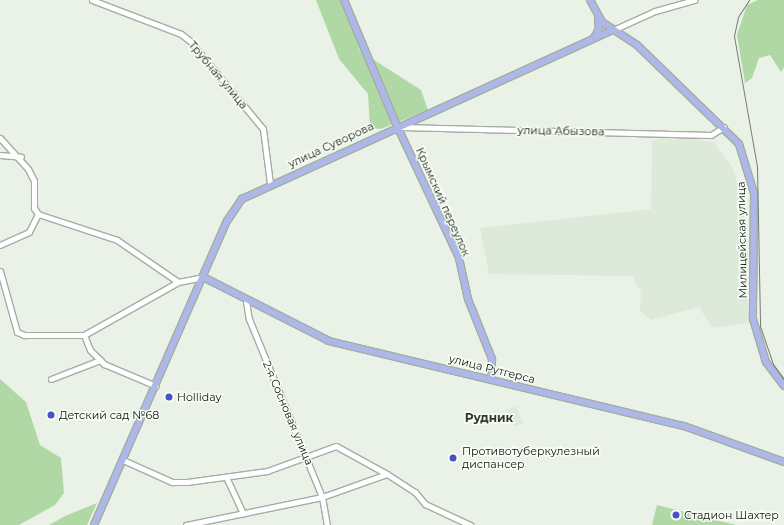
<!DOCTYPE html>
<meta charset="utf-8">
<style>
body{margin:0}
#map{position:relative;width:784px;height:525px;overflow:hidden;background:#eaf2e8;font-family:Montserrat,sans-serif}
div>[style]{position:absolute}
.built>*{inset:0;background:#ddead9}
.green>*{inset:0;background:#b0d8a4}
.roads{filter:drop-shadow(1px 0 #a5ada3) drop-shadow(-1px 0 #a5ada3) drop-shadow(0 1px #a5ada3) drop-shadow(0 -1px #a5ada3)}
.minor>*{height:5px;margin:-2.5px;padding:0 2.5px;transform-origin:2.5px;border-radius:2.5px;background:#fff}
.major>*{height:6px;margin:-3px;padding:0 3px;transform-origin:3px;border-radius:3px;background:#adb8e9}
.tram>*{height:1px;margin:-0.5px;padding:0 0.5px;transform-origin:0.5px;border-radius:0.5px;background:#757a74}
.dots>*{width:11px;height:11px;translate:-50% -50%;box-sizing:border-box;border:2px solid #f8fff6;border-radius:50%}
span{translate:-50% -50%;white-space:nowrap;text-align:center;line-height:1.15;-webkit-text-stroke:3px #f8fff6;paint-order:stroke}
.street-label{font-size:11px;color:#10120f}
.poi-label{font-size:11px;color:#10120f}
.left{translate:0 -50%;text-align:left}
.neighbourhood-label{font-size:12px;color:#31372f;font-weight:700}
</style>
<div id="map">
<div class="built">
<div style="clip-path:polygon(671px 135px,714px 142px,733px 168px,747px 221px,749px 323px,712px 328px,699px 307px,651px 320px,640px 311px,641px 292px,632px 276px,489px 274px,480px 228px,651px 209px,652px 141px)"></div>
<div style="clip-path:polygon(516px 406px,523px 423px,514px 426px,507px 410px)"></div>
</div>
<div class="green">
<div style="clip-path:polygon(316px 0,347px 0,360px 51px,421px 90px,428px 110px,381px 129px,370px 128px,368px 94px,339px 59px)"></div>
<div style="clip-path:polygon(758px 0,784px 0,784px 67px,781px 72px,770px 55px,759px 58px,752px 78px,745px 83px,737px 35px,747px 5px)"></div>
<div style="clip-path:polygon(0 379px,26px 402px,40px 445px,61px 458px,64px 493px,55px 505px,19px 525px,0 525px)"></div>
<div style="clip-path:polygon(97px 503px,87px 525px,49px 525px,65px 516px)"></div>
<div style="clip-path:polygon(657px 505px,736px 525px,652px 525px)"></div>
</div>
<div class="roads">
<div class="minor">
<div style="left:92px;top:0;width:95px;rotate:20.9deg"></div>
<div style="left:181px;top:34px;width:11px;rotate:38deg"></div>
<div style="left:190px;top:41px;width:114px;rotate:50.3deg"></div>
<div style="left:263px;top:129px;width:55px;rotate:82.7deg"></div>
<div style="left:613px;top:30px;width:46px;rotate:-24.3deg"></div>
<div style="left:655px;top:11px;width:41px;rotate:-15.8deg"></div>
<div style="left:402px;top:127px;width:309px;rotate:1.5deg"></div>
<div style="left:711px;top:135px;width:15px;rotate:-32deg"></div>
<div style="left:0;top:138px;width:42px;rotate:47.9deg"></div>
<div style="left:28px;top:169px;width:13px;rotate:63deg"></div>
<div style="left:34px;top:181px;width:27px;rotate:90deg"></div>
<div style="left:34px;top:208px;width:7px;rotate:56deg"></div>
<div style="left:38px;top:214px;width:20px;rotate:117deg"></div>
<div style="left:29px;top:232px;width:32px;rotate:156deg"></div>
<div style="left:0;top:155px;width:21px;rotate:5deg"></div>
<div style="left:38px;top:214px;width:83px;rotate:18.2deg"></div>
<div style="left:117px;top:240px;width:74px;rotate:34.5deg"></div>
<div style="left:178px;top:282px;width:25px;rotate:-11deg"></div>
<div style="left:0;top:271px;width:63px;rotate:74.4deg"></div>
<div style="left:17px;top:332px;width:8px;rotate:23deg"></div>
<div style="left:24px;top:335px;width:60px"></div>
<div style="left:84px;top:335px;width:108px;rotate:-29.4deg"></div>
<div style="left:246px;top:301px;width:18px;rotate:81deg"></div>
<div style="left:249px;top:319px;width:192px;rotate:67.7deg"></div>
<div style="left:322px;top:497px;width:28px;rotate:80deg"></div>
<div style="left:84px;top:335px;width:16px;rotate:68deg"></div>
<div style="left:90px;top:350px;width:20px;rotate:45deg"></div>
<div style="left:104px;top:364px;width:56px;rotate:22.9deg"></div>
<div style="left:51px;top:379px;width:53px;rotate:-21.2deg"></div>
<div style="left:123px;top:460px;width:54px;rotate:24.2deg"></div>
<div style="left:172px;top:482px;width:15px"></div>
<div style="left:187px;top:482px;width:81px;rotate:-7.8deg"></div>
<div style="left:267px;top:471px;width:73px;rotate:-19.9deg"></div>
<div style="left:336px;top:446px;width:58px;rotate:28.8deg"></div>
<div style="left:227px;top:479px;width:38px;rotate:65deg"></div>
<div style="left:186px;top:525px;width:139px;rotate:-11.6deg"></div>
<div style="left:322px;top:497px;width:69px;rotate:-19.5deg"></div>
<div style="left:387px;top:474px;width:33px;rotate:33deg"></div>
<div style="left:415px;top:492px;width:16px;rotate:50deg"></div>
<div style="left:425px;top:504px;width:50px;rotate:25deg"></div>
</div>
<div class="major">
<div style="left:344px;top:0;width:137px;rotate:67.2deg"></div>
<div style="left:397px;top:126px;width:146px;rotate:64.8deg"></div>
<div style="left:459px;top:258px;width:42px;rotate:77.6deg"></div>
<div style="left:468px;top:299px;width:65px;rotate:68.2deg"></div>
<div style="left:492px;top:359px;width:20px;rotate:93deg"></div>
<div style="left:590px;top:0;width:25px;rotate:61deg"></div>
<div style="left:602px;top:22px;width:42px;rotate:33.3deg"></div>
<div style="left:637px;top:45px;width:142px;rotate:44.1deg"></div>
<div style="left:739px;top:144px;width:51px;rotate:73deg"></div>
<div style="left:754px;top:193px;width:126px;rotate:90.5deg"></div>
<div style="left:753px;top:319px;width:45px;rotate:73.2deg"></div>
<div style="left:766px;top:362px;width:30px;rotate:53deg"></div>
<div style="left:594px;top:38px;width:10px;rotate:-61deg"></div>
<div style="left:599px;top:29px;width:12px;rotate:-95deg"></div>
<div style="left:203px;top:277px;width:141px;rotate:26.9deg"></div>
<div style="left:329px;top:341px;width:365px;rotate:13.5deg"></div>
<div style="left:684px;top:426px;width:106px;rotate:19.8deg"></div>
<div style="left:94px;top:525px;width:332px;rotate:-66.4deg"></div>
<div style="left:227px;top:221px;width:27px;rotate:-56deg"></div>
<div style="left:242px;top:199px;width:408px;rotate:-24.5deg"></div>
</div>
</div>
<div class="tram">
<div style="left:749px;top:0;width:20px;rotate:123deg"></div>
<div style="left:738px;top:17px;width:19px;rotate:102deg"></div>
<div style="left:734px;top:36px;width:132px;rotate:80deg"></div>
<div style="left:757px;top:166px;width:160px;rotate:88.9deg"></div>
<div style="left:760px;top:326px;width:40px;rotate:71.1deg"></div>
<div style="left:773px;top:364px;width:19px;rotate:54deg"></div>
</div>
<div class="dots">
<div style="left:169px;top:397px;background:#4752c7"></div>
<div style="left:51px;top:415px;background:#4752c7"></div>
<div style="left:453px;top:458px;background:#4752c7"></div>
<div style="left:676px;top:515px;background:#4752c7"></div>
</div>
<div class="street-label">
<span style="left:218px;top:75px;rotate:50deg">Трубная улица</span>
<span style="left:561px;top:131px;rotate:1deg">улица Абызова</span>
<span style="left:331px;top:145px;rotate:-25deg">улица Суворова</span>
<span style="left:443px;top:202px;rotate:66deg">Крымский переулок</span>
<span style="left:742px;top:240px;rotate:-91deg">Милицейская улица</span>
<span style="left:492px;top:369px;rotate:14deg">улица Рутгерса</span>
<span style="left:288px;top:413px;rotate:67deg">2-я Сосновая улица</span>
</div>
<div class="poi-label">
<span class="left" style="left:177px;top:397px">Holliday</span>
<span class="left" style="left:59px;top:415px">Детский сад №68</span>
<span class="left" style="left:462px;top:458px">Противотуберкулезный<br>диспансер</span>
<span class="left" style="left:684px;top:515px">Стадион Шахтер</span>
</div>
<div class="neighbourhood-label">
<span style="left:489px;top:418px">Рудник</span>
</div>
</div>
